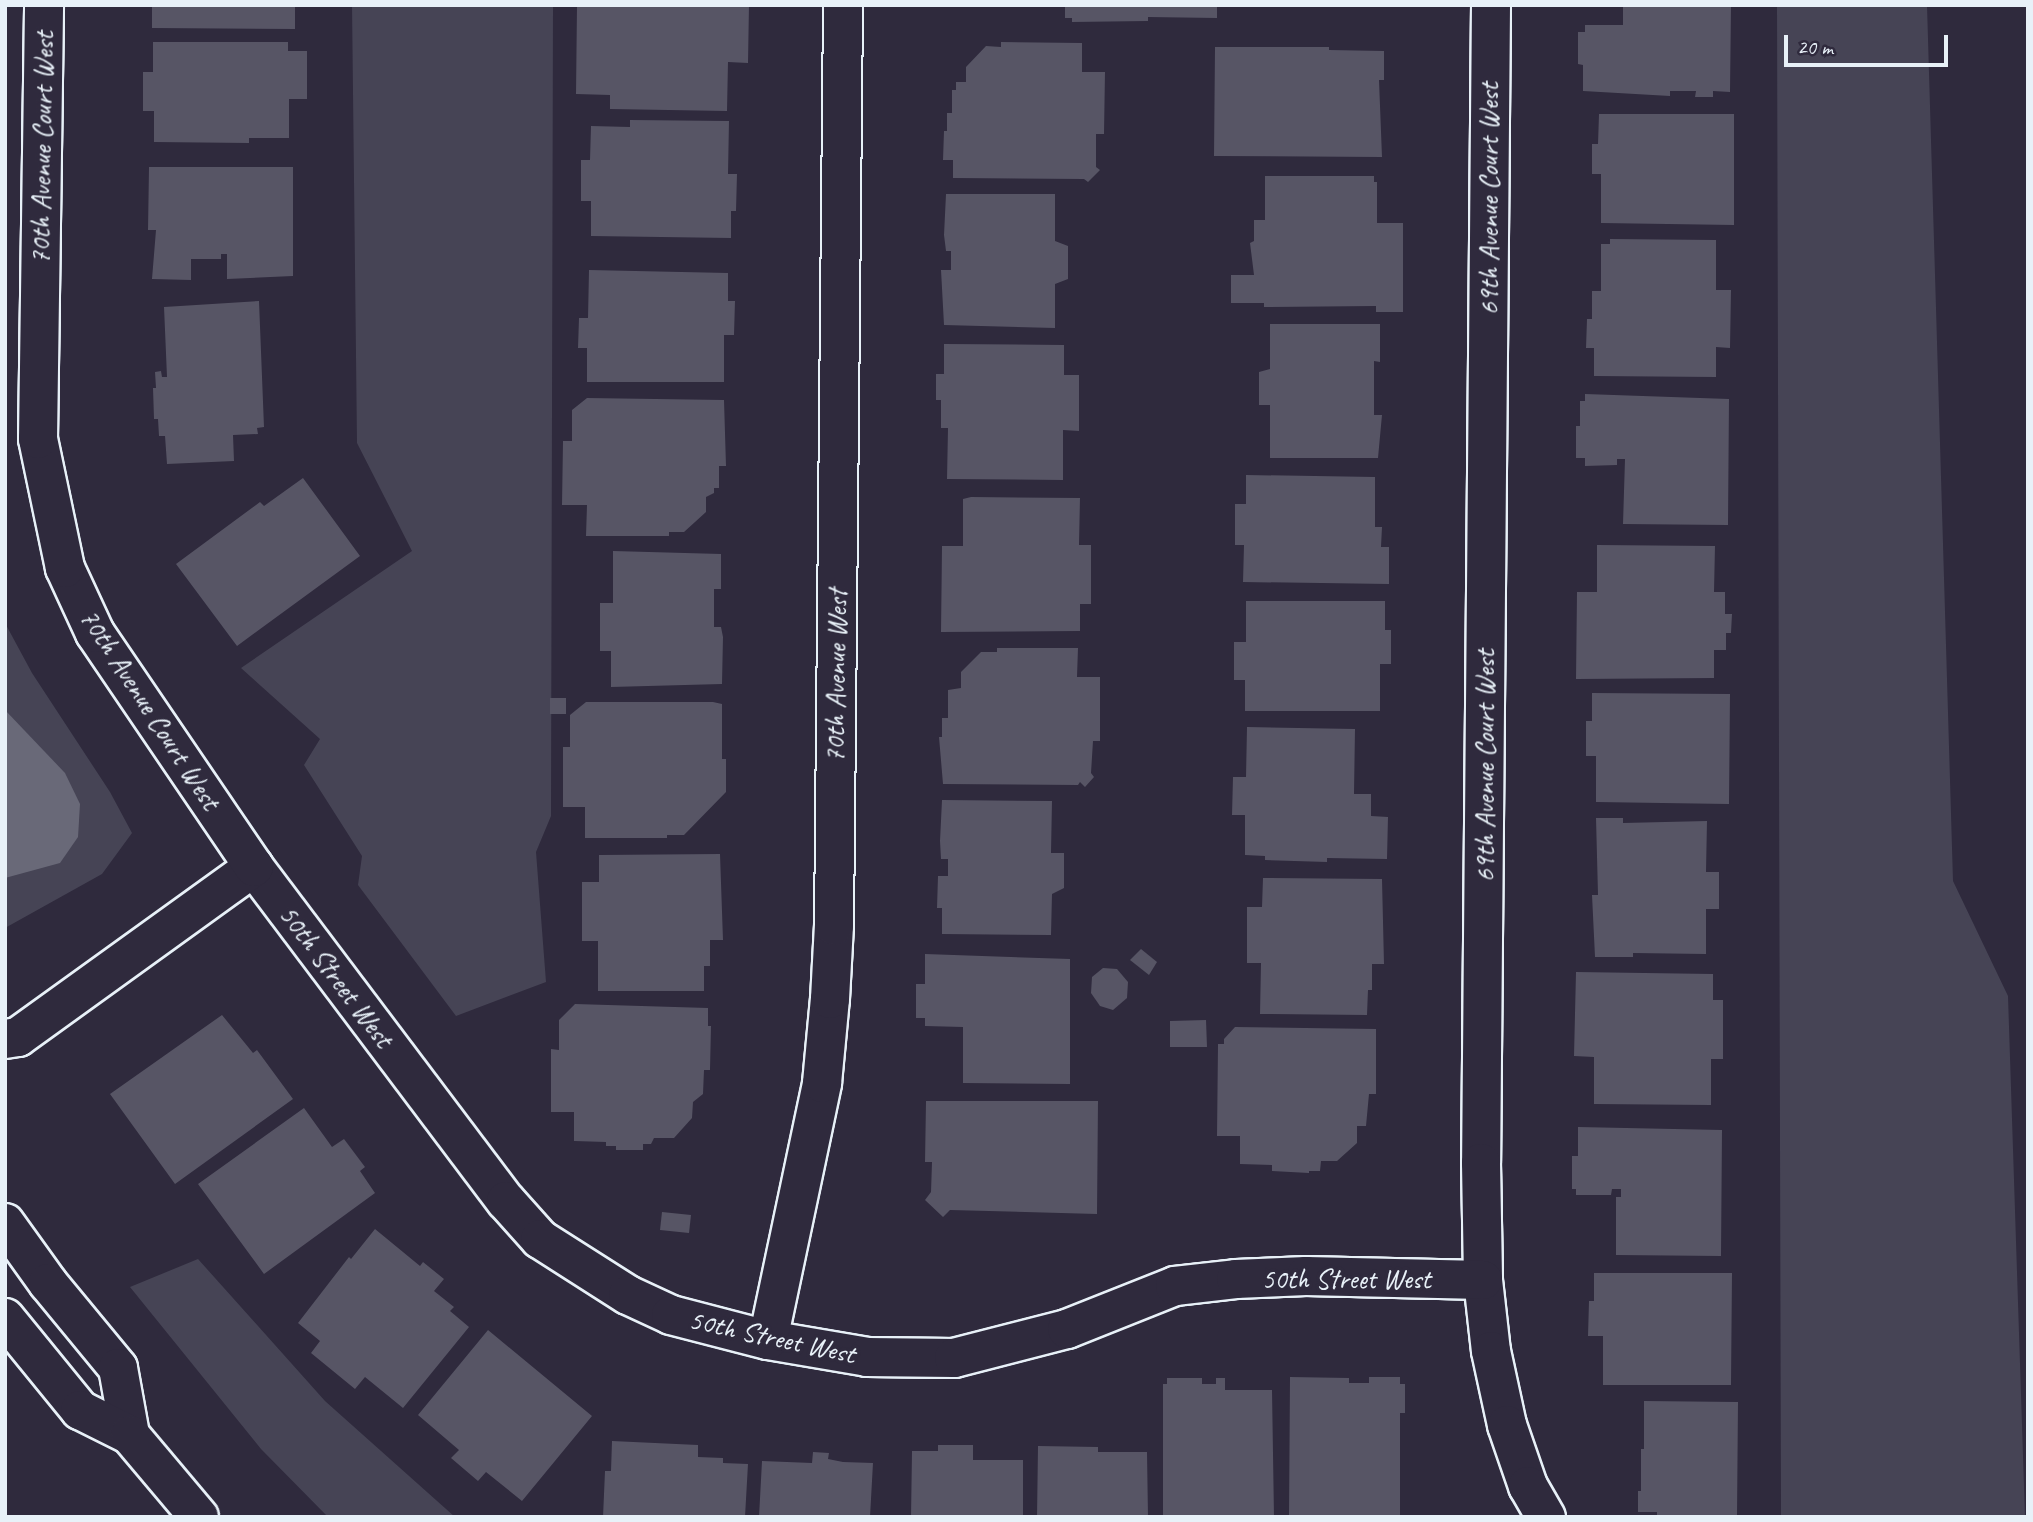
<!DOCTYPE html>
<style>
body{margin:0}
#map{position:relative;width:2033px;height:1522px;overflow:hidden;background:#2f2a3d;font-family:Caveat,sans-serif}
div>[style]{position:absolute}
.green>*{inset:0;background:#464455}
.water>*{inset:0;background:#696978}
.building>*{inset:0;background:#575565}
.roads{filter:drop-shadow(2px 0 #e8f1f8) drop-shadow(-2px 0 #e8f1f8) drop-shadow(0 2px #e8f1f8) drop-shadow(0 -2px #e8f1f8)}
.minor>*{height:38px;margin:-19px;padding:0 19px;transform-origin:19px;border-radius:19px;background:#2f2a3d}
.secondary>*{height:38px;margin:-19px;padding:0 19px;transform-origin:19px;border-radius:19px;background:#2f2a3d}
span{translate:-50% -50%;white-space:nowrap;text-align:center;line-height:1.15;-webkit-text-stroke:7px #2f2a3d;paint-order:stroke}
.street-label{font-size:28px;color:#e8f1f8}
.frame{position:absolute;inset:0;border:7px solid #e8f1f8;pointer-events:none}
.scale{position:absolute;left:1784px;top:35px;width:164px;height:32px;box-sizing:border-box;border:4px solid #e8f1f8;border-top:0;padding-left:9px;font-size:21px;line-height:24px;white-space:nowrap;color:#e8f1f8;-webkit-text-stroke:5px #2f2a3d;paint-order:stroke}
</style>
<div id="map">
<div class="green">
<div style="clip-path:polygon(352px 5px,553px 5px,551px 816px,536px 852px,546px 982px,456px 1016px,358px 885px,362px 856px,304px 765px,320px 739px,241px 668px,412px 551px,357px 443px)"></div>
<div style="clip-path:polygon(1777px 5px,1927px 5px,1953px 881px,2008px 996px,2025px 1517px,1781px 1517px)"></div>
<div style="clip-path:polygon(5px 623px,32px 673px,110px 792px,132px 833px,102px 874px,5px 928px)"></div>
<div style="clip-path:polygon(198px 1259px,325px 1401px,455px 1517px,328px 1517px,261px 1449px,130px 1287px)"></div>
</div>
<div class="water">
<div style="clip-path:polygon(5px 710px,65px 773px,80px 804px,78px 837px,60px 863px,5px 878px)"></div>
</div>
<div class="building">
<div style="clip-path:polygon(152px 5px,295px 5px,295px 29px,152px 28px)"></div>
<div style="clip-path:polygon(577px 5px,749px 5px,748px 63px,728px 62px,727px 111px,610px 109px,610px 95px,576px 94px)"></div>
<div style="clip-path:polygon(1065px 5px,1217px 5px,1217px 18px,1148px 17px,1148px 21px,1072px 22px,1072px 18px,1065px 18px)"></div>
<div style="clip-path:polygon(1623px 5px,1731px 5px,1730px 92px,1713px 91px,1713px 97px,1695px 97px,1696px 91px,1670px 91px,1670px 96px,1583px 91px,1583px 65px,1578px 64px,1578px 32px,1585px 32px,1585px 25px,1623px 25px)"></div>
<div style="clip-path:polygon(153px 42px,288px 42px,288px 51px,307px 51px,307px 99px,289px 99px,289px 138px,249px 138px,249px 143px,154px 142px,154px 111px,143px 111px,143px 72px,153px 72px)"></div>
<div style="clip-path:polygon(1001px 42px,1082px 43px,1082px 72px,1105px 72px,1104px 134px,1096px 134px,1096px 167px,1100px 170px,1088px 182px,1084px 179px,953px 178px,953px 160px,943px 160px,944px 131px,947px 131px,947px 113px,952px 113px,952px 90px,956px 90px,956px 82px,966px 82px,966px 67px,986px 46px,1001px 47px)"></div>
<div style="clip-path:polygon(1215px 47px,1329px 47px,1329px 50px,1384px 51px,1384px 80px,1379px 80px,1382px 157px,1214px 156px)"></div>
<div style="clip-path:polygon(1599px 114px,1734px 114px,1734px 225px,1601px 223px,1601px 174px,1592px 174px,1592px 144px,1598px 144px)"></div>
<div style="clip-path:polygon(630px 120px,729px 121px,728px 174px,737px 174px,736px 211px,731px 211px,731px 238px,591px 236px,591px 201px,581px 201px,581px 160px,590px 160px,591px 126px,630px 127px)"></div>
<div style="clip-path:polygon(149px 167px,293px 167px,293px 276px,227px 279px,227px 254px,221px 254px,221px 259px,191px 259px,191px 280px,152px 279px,156px 230px,148px 230px)"></div>
<div style="clip-path:polygon(1265px 176px,1374px 176px,1374px 182px,1377px 182px,1377px 223px,1403px 223px,1403px 312px,1376px 312px,1376px 306px,1264px 307px,1264px 303px,1231px 303px,1231px 275px,1254px 275px,1250px 243px,1254px 241px,1254px 220px,1265px 220px)"></div>
<div style="clip-path:polygon(946px 194px,1055px 194px,1055px 241px,1068px 246px,1068px 279px,1055px 284px,1055px 328px,944px 325px,941px 270px,951px 270px,951px 251px,946px 251px,944px 235px)"></div>
<div style="clip-path:polygon(1610px 239px,1716px 240px,1716px 290px,1731px 290px,1730px 348px,1716px 347px,1716px 377px,1594px 376px,1594px 348px,1586px 348px,1587px 319px,1592px 319px,1592px 291px,1601px 291px,1601px 244px,1610px 244px)"></div>
<div style="clip-path:polygon(589px 270px,728px 273px,728px 301px,735px 301px,734px 335px,724px 335px,724px 382px,587px 382px,587px 348px,578px 348px,579px 318px,588px 318px)"></div>
<div style="clip-path:polygon(259px 301px,264px 427px,257px 428px,258px 434px,233px 435px,234px 461px,167px 464px,165px 436px,159px 436px,158px 419px,154px 419px,153px 388px,156px 388px,155px 372px,161px 371px,162px 377px,167px 377px,164px 307px)"></div>
<div style="clip-path:polygon(1270px 324px,1380px 324px,1380px 362px,1374px 361px,1374px 415px,1382px 415px,1378px 458px,1270px 458px,1270px 405px,1259px 405px,1259px 372px,1270px 369px)"></div>
<div style="clip-path:polygon(944px 344px,1064px 345px,1064px 375px,1079px 375px,1079px 431px,1063px 430px,1063px 480px,947px 479px,948px 428px,941px 428px,941px 400px,936px 400px,936px 374px,944px 374px)"></div>
<div style="clip-path:polygon(1585px 394px,1729px 399px,1728px 525px,1623px 524px,1625px 459px,1617px 459px,1617px 465px,1585px 466px,1585px 458px,1576px 458px,1576px 426px,1580px 426px,1580px 401px,1585px 401px)"></div>
<div style="clip-path:polygon(587px 398px,724px 400px,726px 466px,719px 466px,719px 488px,714px 488px,714px 493px,706px 497px,706px 512px,684px 532px,669px 532px,669px 536px,586px 536px,587px 505px,562px 505px,563px 441px,572px 441px,572px 410px)"></div>
<div style="clip-path:polygon(1246px 475px,1375px 477px,1375px 527px,1382px 527px,1381px 547px,1389px 547px,1389px 584px,1243px 582px,1244px 545px,1235px 545px,1235px 504px,1246px 504px)"></div>
<div style="clip-path:polygon(303px 478px,360px 556px,237px 646px,176px 564px,260px 502px,264px 506px)"></div>
<div style="clip-path:polygon(971px 497px,1080px 498px,1079px 545px,1091px 545px,1091px 604px,1080px 604px,1080px 631px,941px 632px,942px 546px,963px 546px,963px 499px)"></div>
<div style="clip-path:polygon(1597px 545px,1715px 546px,1714px 592px,1725px 592px,1725px 614px,1732px 614px,1731px 633px,1726px 633px,1726px 650px,1714px 650px,1714px 678px,1576px 679px,1577px 592px,1597px 592px)"></div>
<div style="clip-path:polygon(613px 551px,721px 554px,721px 589px,714px 589px,714px 627px,721px 627px,723px 637px,722px 684px,611px 687px,611px 651px,600px 651px,600px 603px,613px 603px)"></div>
<div style="clip-path:polygon(1246px 601px,1385px 601px,1385px 630px,1391px 630px,1391px 664px,1380px 664px,1380px 711px,1245px 711px,1245px 680px,1234px 680px,1234px 642px,1246px 642px)"></div>
<div style="clip-path:polygon(997px 648px,1078px 648px,1077px 677px,1100px 677px,1100px 741px,1093px 741px,1091px 773px,1094px 777px,1085px 787px,1080px 782px,1078px 785px,943px 784px,939px 737px,942px 737px,942px 718px,948px 718px,948px 690px,961px 688px,961px 672px,981px 652px,997px 652px)"></div>
<div style="clip-path:polygon(1592px 693px,1730px 694px,1729px 804px,1596px 802px,1596px 756px,1586px 756px,1586px 721px,1592px 721px)"></div>
<div style="clip-path:polygon(550px 698px,566px 698px,566px 714px,550px 714px)"></div>
<div style="clip-path:polygon(586px 702px,713px 702px,722px 704px,722px 759px,726px 759px,726px 792px,684px 835px,667px 835px,667px 838px,585px 838px,585px 807px,563px 807px,563px 747px,570px 747px,570px 715px)"></div>
<div style="clip-path:polygon(1247px 727px,1355px 729px,1354px 794px,1371px 794px,1371px 816px,1388px 817px,1387px 859px,1327px 858px,1327px 862px,1265px 860px,1265px 856px,1245px 855px,1245px 815px,1232px 815px,1233px 777px,1246px 777px)"></div>
<div style="clip-path:polygon(942px 800px,1052px 801px,1051px 853px,1064px 853px,1064px 888px,1052px 894px,1051px 935px,942px 934px,942px 908px,937px 908px,938px 876px,948px 876px,948px 859px,941px 859px,940px 841px)"></div>
<div style="clip-path:polygon(1596px 818px,1623px 818px,1623px 823px,1707px 821px,1706px 872px,1719px 872px,1719px 909px,1706px 909px,1706px 954px,1633px 953px,1633px 957px,1595px 957px,1592px 895px,1598px 895px)"></div>
<div style="clip-path:polygon(720px 854px,723px 940px,710px 940px,710px 966px,704px 966px,704px 991px,598px 991px,598px 941px,582px 941px,582px 882px,599px 882px,599px 855px)"></div>
<div style="clip-path:polygon(1263px 878px,1382px 879px,1384px 964px,1372px 964px,1372px 990px,1368px 990px,1367px 1015px,1260px 1014px,1261px 963px,1247px 963px,1247px 907px,1262px 907px)"></div>
<div style="clip-path:polygon(1141px 949px,1157px 962px,1149px 975px,1130px 960px)"></div>
<div style="clip-path:polygon(925px 954px,1070px 959px,1070px 1084px,963px 1083px,963px 1027px,925px 1026px,925px 1018px,916px 1018px,916px 984px,925px 984px)"></div>
<div style="clip-path:polygon(1103px 968px,1117px 969px,1128px 982px,1127px 998px,1113px 1010px,1100px 1006px,1091px 993px,1092px 977px)"></div>
<div style="clip-path:polygon(1576px 972px,1713px 974px,1713px 1000px,1723px 1000px,1723px 1059px,1711px 1059px,1711px 1105px,1594px 1104px,1594px 1057px,1574px 1056px)"></div>
<div style="clip-path:polygon(575px 1004px,708px 1008px,708px 1026px,711px 1026px,710px 1070px,704px 1070px,703px 1094px,693px 1102px,692px 1118px,674px 1138px,654px 1138px,651px 1144px,643px 1144px,643px 1150px,616px 1150px,616px 1146px,606px 1146px,606px 1142px,574px 1141px,574px 1112px,551px 1112px,551px 1049px,559px 1050px,559px 1020px)"></div>
<div style="clip-path:polygon(222px 1015px,253px 1053px,257px 1050px,293px 1099px,175px 1184px,110px 1094px)"></div>
<div style="clip-path:polygon(1206px 1020px,1207px 1047px,1170px 1047px,1170px 1021px)"></div>
<div style="clip-path:polygon(1235px 1027px,1376px 1029px,1376px 1094px,1369px 1094px,1366px 1126px,1357px 1126px,1357px 1143px,1337px 1161px,1321px 1161px,1320px 1171px,1309px 1171px,1309px 1173px,1272px 1171px,1272px 1165px,1240px 1164px,1240px 1136px,1217px 1136px,1218px 1044px,1224px 1044px,1224px 1039px)"></div>
<div style="clip-path:polygon(926px 1101px,1098px 1101px,1097px 1214px,950px 1210px,943px 1217px,925px 1200px,931px 1192px,932px 1162px,925px 1162px)"></div>
<div style="clip-path:polygon(304px 1108px,332px 1147px,344px 1139px,365px 1167px,360px 1171px,375px 1193px,264px 1274px,198px 1184px)"></div>
<div style="clip-path:polygon(1578px 1127px,1722px 1130px,1721px 1256px,1616px 1255px,1616px 1197px,1621px 1197px,1621px 1189px,1612px 1189px,1611px 1195px,1576px 1195px,1576px 1189px,1572px 1189px,1572px 1156px,1578px 1156px)"></div>
<div style="clip-path:polygon(662px 1212px,691px 1215px,689px 1233px,660px 1230px)"></div>
<div style="clip-path:polygon(375px 1229px,420px 1266px,423px 1262px,444px 1279px,434px 1291px,454px 1307px,450px 1311px,469px 1327px,403px 1408px,365px 1377px,355px 1389px,311px 1353px,320px 1341px,298px 1323px,349px 1257px,351px 1259px)"></div>
<div style="clip-path:polygon(1594px 1273px,1732px 1273px,1731px 1385px,1603px 1385px,1603px 1336px,1588px 1336px,1589px 1301px,1594px 1301px)"></div>
<div style="clip-path:polygon(488px 1330px,592px 1416px,522px 1501px,486px 1472px,478px 1481px,451px 1458px,459px 1450px,418px 1415px)"></div>
<div style="clip-path:polygon(1290px 1377px,1349px 1378px,1349px 1383px,1369px 1383px,1369px 1377px,1400px 1377px,1400px 1384px,1405px 1384px,1405px 1413px,1400px 1413px,1400px 1517px,1289px 1517px)"></div>
<div style="clip-path:polygon(1167px 1378px,1202px 1378px,1202px 1384px,1216px 1384px,1216px 1378px,1225px 1378px,1225px 1390px,1272px 1390px,1274px 1517px,1163px 1517px,1163px 1384px,1167px 1384px)"></div>
<div style="clip-path:polygon(1644px 1401px,1738px 1402px,1737px 1517px,1657px 1517px,1657px 1512px,1638px 1512px,1638px 1491px,1641px 1491px,1641px 1449px,1644px 1449px)"></div>
<div style="clip-path:polygon(612px 1441px,698px 1445px,698px 1457px,723px 1458px,723px 1463px,748px 1464px,745px 1517px,603px 1517px,605px 1471px,611px 1471px)"></div>
<div style="clip-path:polygon(938px 1445px,973px 1445px,973px 1460px,1023px 1460px,1023px 1517px,911px 1517px,912px 1451px,938px 1451px)"></div>
<div style="clip-path:polygon(1038px 1446px,1098px 1447px,1098px 1452px,1147px 1452px,1148px 1517px,1037px 1517px)"></div>
<div style="clip-path:polygon(813px 1452px,829px 1453px,828px 1459px,843px 1462px,873px 1463px,870px 1517px,759px 1517px,762px 1461px,812px 1463px)"></div>
</div>
<div class="roads">
<div class="minor">
<div style="left:1491px;top:5px;width:1158px;rotate:90.49deg"></div>
<div style="left:1481px;top:1163px;width:117px;rotate:89deg"></div>
<div style="left:1483px;top:1280px;width:71px;rotate:83.6deg"></div>
<div style="left:1491px;top:1351px;width:76px;rotate:77.8deg"></div>
<div style="left:1507px;top:1425px;width:65px;rotate:71deg"></div>
<div style="left:1528px;top:1486px;width:36px;rotate:60deg"></div>
<div style="left:254px;top:867px;width:418px;rotate:53deg"></div>
<div style="left:506px;top:1201px;width:51px;rotate:48.2deg"></div>
<div style="left:540px;top:1239px;width:104px;rotate:32.5deg"></div>
<div style="left:628px;top:1295px;width:47px;rotate:24.9deg"></div>
<div style="left:671px;top:1315px;width:100px;rotate:14.5deg"></div>
<div style="left:768px;top:1340px;width:100px;rotate:9.7deg"></div>
<div style="left:867px;top:1357px;width:87px;rotate:0.7deg"></div>
<div style="left:954px;top:1358px;width:117px;rotate:-14.4deg"></div>
<div style="left:1067px;top:1329px;width:116px;rotate:-21.7deg"></div>
<div style="left:1175px;top:1286px;width:61px;rotate:-6.5deg"></div>
<div style="left:1236px;top:1279px;width:70px;rotate:-2.5deg"></div>
<div style="left:1306px;top:1276px;width:177px;rotate:1.3deg"></div>
<div style="left:5px;top:1039px;width:13px;rotate:-9deg"></div>
<div style="left:18px;top:1037px;width:291px;rotate:-35.8deg"></div>
<div style="left:254px;top:867px;width:283px;rotate:-124.2deg"></div>
<div style="left:95px;top:633px;width:72px;rotate:-114.8deg"></div>
<div style="left:65px;top:568px;width:132px;rotate:-101.8deg"></div>
<div style="left:38px;top:439px;width:434px;rotate:-89.2deg"></div>
<div style="left:768px;top:1340px;width:263px;rotate:-78.1deg"></div>
<div style="left:822px;top:1083px;width:84px;rotate:-84.6deg"></div>
<div style="left:830px;top:999px;width:73px;rotate:-86.9deg"></div>
<div style="left:834px;top:926px;width:921px;rotate:-89.44deg"></div>
</div>
<div class="secondary">
<div style="left:5px;top:1223px;width:74px;rotate:54.4deg"></div>
<div style="left:48px;top:1283px;width:110px;rotate:50.5deg"></div>
<div style="left:118px;top:1368px;width:68px;rotate:79.8deg"></div>
<div style="left:5px;top:1318px;width:119px;rotate:50.8deg"></div>
<div style="left:80px;top:1410px;width:56px;rotate:26.6deg"></div>
<div style="left:130px;top:1435px;width:107px;rotate:49.9deg"></div>
</div>
</div>
<div class="street-label">
<span style="left:42px;top:148px;rotate:-89deg">70th Avenue Court West</span>
<span style="left:1489px;top:199px;rotate:-90deg">69th Avenue Court West</span>
<span style="left:836px;top:676px;rotate:-89deg">70th Avenue West</span>
<span style="left:150px;top:709px;rotate:57deg">70th Avenue Court West</span>
<span style="left:1485px;top:766px;rotate:-90deg">69th Avenue Court West</span>
<span style="left:336px;top:976px;rotate:53deg">50th Street West</span>
<span style="left:1346px;top:1279px">50th Street West</span>
<span style="left:772px;top:1337px;rotate:12deg">50th Street West</span>
</div>
<div class="frame"></div>
<div class="scale">20 m</div>
</div>
